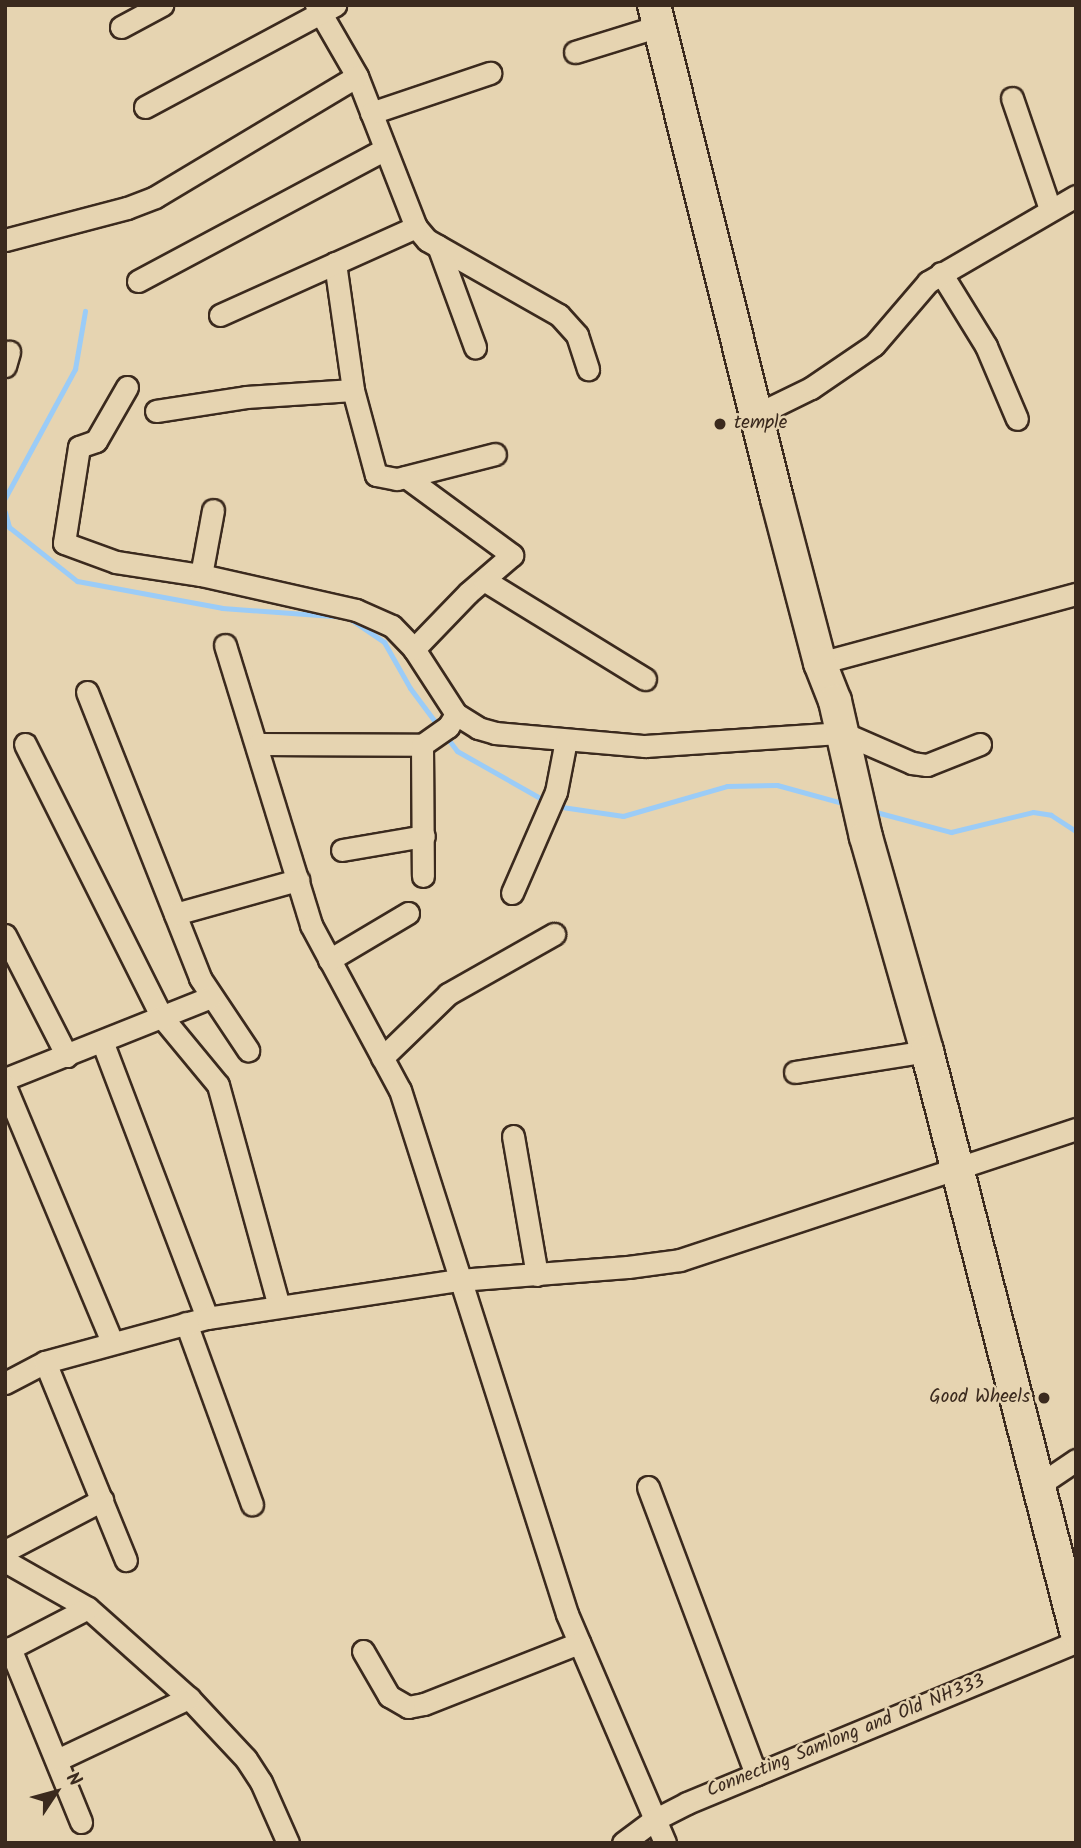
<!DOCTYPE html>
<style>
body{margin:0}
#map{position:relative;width:1081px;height:1848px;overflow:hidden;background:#e6d4b1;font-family:Kalam,sans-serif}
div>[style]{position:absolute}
.stream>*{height:5px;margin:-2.5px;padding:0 2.5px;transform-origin:2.5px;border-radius:2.5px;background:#9bccf7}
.roads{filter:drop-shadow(2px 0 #3b2a1e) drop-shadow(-2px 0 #3b2a1e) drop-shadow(0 2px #3b2a1e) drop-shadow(0 -2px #3b2a1e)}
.minor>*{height:21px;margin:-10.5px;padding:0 10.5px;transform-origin:10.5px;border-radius:10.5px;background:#e6d4b1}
.primary>*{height:32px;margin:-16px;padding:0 16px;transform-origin:16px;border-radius:16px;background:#e6d4b1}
.dots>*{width:19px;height:19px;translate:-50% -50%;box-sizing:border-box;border:4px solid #e6d4b1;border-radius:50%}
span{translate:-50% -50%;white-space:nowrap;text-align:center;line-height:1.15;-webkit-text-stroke:5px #e6d4b1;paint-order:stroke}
.poi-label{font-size:19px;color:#3b2a1e}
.left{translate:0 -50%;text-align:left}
.right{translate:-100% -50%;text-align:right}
.street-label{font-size:19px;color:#3b2a1e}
.frame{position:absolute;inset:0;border:7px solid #3b2a1e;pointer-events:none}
.north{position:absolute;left:21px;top:1757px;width:70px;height:70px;-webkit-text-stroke:5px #e6d4b1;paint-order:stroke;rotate:54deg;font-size:19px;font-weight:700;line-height:28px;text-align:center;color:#3b2a1e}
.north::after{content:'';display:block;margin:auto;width:24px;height:32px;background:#3b2a1e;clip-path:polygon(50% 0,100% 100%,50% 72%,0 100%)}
</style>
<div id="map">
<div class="stream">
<div style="left:5px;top:498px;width:147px;rotate:-61.5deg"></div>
<div style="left:75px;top:369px;width:59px;rotate:-80.2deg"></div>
<div style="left:5px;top:512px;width:16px;rotate:75deg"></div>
<div style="left:9px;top:527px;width:87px;rotate:38.5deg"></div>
<div style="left:77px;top:581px;width:147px;rotate:10.5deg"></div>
<div style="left:222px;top:608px;width:125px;rotate:4.1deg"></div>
<div style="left:347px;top:617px;width:45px;rotate:34deg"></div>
<div style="left:384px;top:642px;width:53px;rotate:60.5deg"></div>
<div style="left:410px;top:688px;width:49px;rotate:53.4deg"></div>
<div style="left:445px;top:735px;width:20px;rotate:53deg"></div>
<div style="left:457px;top:751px;width:103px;rotate:29.5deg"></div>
<div style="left:555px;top:806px;width:69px;rotate:8.4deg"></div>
<div style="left:623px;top:816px;width:108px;rotate:-16.1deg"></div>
<div style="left:727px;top:786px;width:50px;rotate:-1.1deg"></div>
<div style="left:777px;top:785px;width:72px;rotate:15.4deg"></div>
<div style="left:872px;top:811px;width:82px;rotate:14.9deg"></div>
<div style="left:951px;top:832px;width:84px;rotate:-13.7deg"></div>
<div style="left:1033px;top:812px;width:18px;rotate:9deg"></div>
<div style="left:1051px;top:815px;width:30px;rotate:33deg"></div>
</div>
<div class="roads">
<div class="minor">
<div style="left:316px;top:5px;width:82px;rotate:60deg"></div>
<div style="left:357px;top:76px;width:162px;rotate:68.7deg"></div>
<div style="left:416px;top:227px;width:17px;rotate:50deg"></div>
<div style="left:427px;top:240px;width:152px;rotate:29.6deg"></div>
<div style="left:559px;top:315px;width:27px;rotate:48deg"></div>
<div style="left:577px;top:335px;width:36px;rotate:72deg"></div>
<div style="left:121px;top:27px;width:47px;rotate:-28.2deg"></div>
<div style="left:575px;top:52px;width:88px;rotate:-17.2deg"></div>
<div style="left:1012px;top:98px;width:117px;rotate:71.1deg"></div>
<div style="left:145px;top:107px;width:216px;rotate:-28.2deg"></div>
<div style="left:371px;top:113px;width:126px;rotate:-18.6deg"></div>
<div style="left:5px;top:240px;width:126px;rotate:-14.7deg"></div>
<div style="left:127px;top:208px;width:30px;rotate:-21deg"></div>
<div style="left:155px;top:197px;width:235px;rotate:-30.9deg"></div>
<div style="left:438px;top:246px;width:108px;rotate:69.9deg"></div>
<div style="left:335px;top:263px;width:128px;rotate:81.9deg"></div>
<div style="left:353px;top:390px;width:88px;rotate:74.9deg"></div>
<div style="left:376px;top:475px;width:21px;rotate:11deg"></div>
<div style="left:397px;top:479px;width:101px;rotate:-14.3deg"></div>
<div style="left:941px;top:273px;width:86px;rotate:58.3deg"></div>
<div style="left:986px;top:346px;width:79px;rotate:67deg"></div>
<div style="left:138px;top:281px;width:280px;rotate:-28.1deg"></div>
<div style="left:220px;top:315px;width:215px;rotate:-24.2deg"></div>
<div style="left:5px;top:366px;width:15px;rotate:-74deg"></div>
<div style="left:127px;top:387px;width:62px;rotate:119.9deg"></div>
<div style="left:96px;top:441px;width:18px;rotate:161deg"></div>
<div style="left:79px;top:447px;width:97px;rotate:98.9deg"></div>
<div style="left:64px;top:543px;width:55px;rotate:20.1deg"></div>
<div style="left:116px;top:562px;width:86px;rotate:8.7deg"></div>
<div style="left:201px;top:575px;width:159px;rotate:12.7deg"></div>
<div style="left:356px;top:610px;width:39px;rotate:24deg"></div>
<div style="left:392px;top:626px;width:32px;rotate:46deg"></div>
<div style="left:414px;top:649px;width:77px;rotate:57.1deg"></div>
<div style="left:456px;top:714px;width:26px;rotate:32deg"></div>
<div style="left:478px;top:728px;width:18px;rotate:16deg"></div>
<div style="left:495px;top:733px;width:151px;rotate:5deg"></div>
<div style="left:645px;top:746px;width:198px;rotate:-3.8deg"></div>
<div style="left:843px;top:733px;width:75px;rotate:23.5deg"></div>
<div style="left:912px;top:763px;width:15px;rotate:8deg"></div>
<div style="left:927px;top:765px;width:57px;rotate:-21.6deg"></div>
<div style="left:772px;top:407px;width:43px;rotate:-26deg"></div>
<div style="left:811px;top:388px;width:76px;rotate:-34.3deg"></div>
<div style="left:874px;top:345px;width:83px;rotate:-49.4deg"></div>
<div style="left:928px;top:282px;width:171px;rotate:-30.2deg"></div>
<div style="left:156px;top:411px;width:91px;rotate:-8.8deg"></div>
<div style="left:246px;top:397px;width:107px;rotate:-3.7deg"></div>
<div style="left:406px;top:477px;width:132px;rotate:36.3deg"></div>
<div style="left:512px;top:555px;width:58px;rotate:139.2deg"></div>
<div style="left:468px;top:593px;width:78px;rotate:134deg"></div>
<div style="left:201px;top:575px;width:66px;rotate:-79.5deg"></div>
<div style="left:484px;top:580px;width:189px;rotate:31.6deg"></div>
<div style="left:225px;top:645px;width:293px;rotate:72.9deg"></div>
<div style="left:311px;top:925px;width:187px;rotate:61.7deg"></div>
<div style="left:400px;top:1090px;width:550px;rotate:72.32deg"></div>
<div style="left:567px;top:1614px;width:249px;rotate:66.8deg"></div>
<div style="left:820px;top:663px;width:265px;rotate:-15.1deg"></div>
<div style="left:87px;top:692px;width:308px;rotate:68.4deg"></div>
<div style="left:200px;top:978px;width:87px;rotate:56.3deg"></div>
<div style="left:25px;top:744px;width:304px;rotate:63.4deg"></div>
<div style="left:161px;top:1016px;width:89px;rotate:50.4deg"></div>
<div style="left:218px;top:1085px;width:230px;rotate:74.6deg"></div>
<div style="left:258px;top:744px;width:164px;rotate:0.3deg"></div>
<div style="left:422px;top:745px;width:32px;rotate:-35deg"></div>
<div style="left:448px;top:727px;width:15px;rotate:-58deg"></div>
<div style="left:422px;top:745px;width:131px;rotate:89.6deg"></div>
<div style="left:342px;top:850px;width:83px;rotate:-9.7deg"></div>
<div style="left:512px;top:893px;width:110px;rotate:-66.5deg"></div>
<div style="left:556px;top:792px;width:53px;rotate:-79.1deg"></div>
<div style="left:175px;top:914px;width:128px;rotate:-15.5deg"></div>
<div style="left:5px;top:935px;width:136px;rotate:62.9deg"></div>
<div style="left:329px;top:960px;width:92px;rotate:-30.7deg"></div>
<div style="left:102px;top:1041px;width:296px;rotate:69.2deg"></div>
<div style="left:382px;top:1058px;width:92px;rotate:-44.1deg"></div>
<div style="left:448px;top:994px;width:122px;rotate:-29.5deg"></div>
<div style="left:795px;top:1072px;width:134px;rotate:-9deg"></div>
<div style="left:5px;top:1079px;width:222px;rotate:-21.7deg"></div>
<div style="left:5px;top:1086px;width:277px;rotate:67.3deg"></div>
<div style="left:513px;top:1136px;width:141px;rotate:80.2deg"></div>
<div style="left:186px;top:1323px;width:193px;rotate:70deg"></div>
<div style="left:45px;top:1362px;width:214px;rotate:67.8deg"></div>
<div style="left:5px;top:1383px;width:45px;rotate:-27.7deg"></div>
<div style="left:45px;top:1362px;width:168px;rotate:-15.2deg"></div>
<div style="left:207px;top:1318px;width:255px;rotate:-8.6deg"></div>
<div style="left:459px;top:1280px;width:169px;rotate:-4.4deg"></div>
<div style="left:628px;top:1267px;width:52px;rotate:-7.7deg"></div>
<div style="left:680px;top:1260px;width:417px;rotate:-18.3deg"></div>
<div style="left:1039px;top:1485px;width:45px;rotate:-34deg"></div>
<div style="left:648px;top:1487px;width:307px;rotate:69.4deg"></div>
<div style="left:5px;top:1551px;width:110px;rotate:-27.7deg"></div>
<div style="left:5px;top:1561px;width:95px;rotate:29.5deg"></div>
<div style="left:88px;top:1608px;width:135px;rotate:41.7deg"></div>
<div style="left:189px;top:1698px;width:83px;rotate:46.9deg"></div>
<div style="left:246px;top:1759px;width:27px;rotate:57deg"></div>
<div style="left:261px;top:1782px;width:67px;rotate:66.1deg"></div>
<div style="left:10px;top:1648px;width:188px;rotate:67.8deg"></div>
<div style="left:5px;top:1651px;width:93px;rotate:-27.4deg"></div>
<div style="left:363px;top:1651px;width:52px;rotate:60deg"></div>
<div style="left:389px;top:1696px;width:22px;rotate:30deg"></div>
<div style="left:408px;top:1707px;width:16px;rotate:-11deg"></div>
<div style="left:424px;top:1704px;width:167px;rotate:-21.5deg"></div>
<div style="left:57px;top:1760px;width:146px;rotate:-25.2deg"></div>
<div style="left:623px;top:1843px;width:39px;rotate:-37deg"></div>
<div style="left:654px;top:1820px;width:37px;rotate:-27deg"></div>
<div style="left:687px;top:1803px;width:421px;rotate:-22.5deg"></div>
</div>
<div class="primary">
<div style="left:654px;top:5px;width:509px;rotate:76.02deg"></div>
<div style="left:777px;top:499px;width:170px;rotate:75.3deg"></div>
<div style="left:820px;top:663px;width:41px;rotate:68.5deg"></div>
<div style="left:835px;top:701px;width:139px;rotate:77.2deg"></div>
<div style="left:866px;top:837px;width:223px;rotate:74.1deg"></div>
<div style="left:927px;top:1051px;width:599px;rotate:75.59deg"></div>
</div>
</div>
<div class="dots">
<div style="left:720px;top:424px;background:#3b2a1e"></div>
<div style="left:1044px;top:1398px;background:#3b2a1e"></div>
</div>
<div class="poi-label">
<span class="left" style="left:734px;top:424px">temple</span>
<span class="right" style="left:1030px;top:1398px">Good Wheels</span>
</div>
<div class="street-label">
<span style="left:846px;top:1737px;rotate:-22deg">Connecting Samlong and Old NH333</span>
</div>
<div class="frame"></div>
<div class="north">N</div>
</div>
